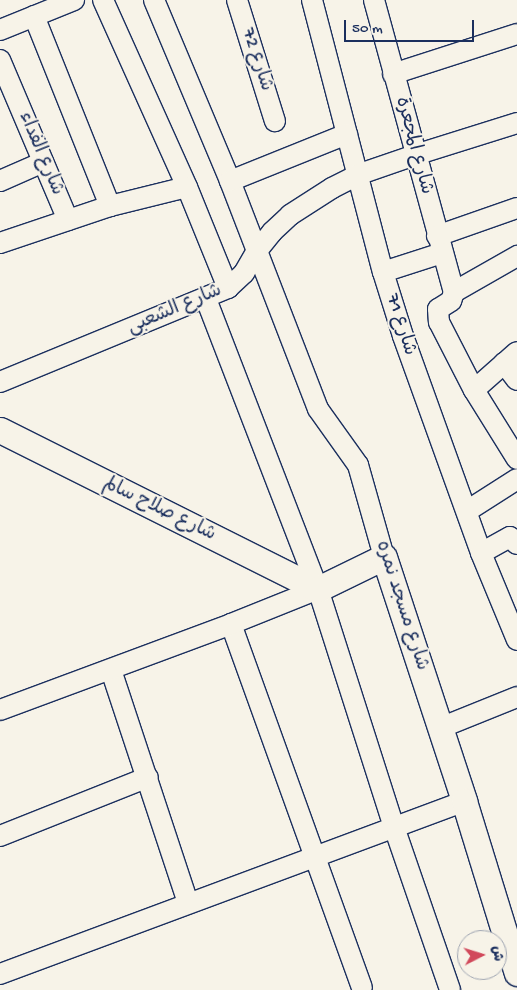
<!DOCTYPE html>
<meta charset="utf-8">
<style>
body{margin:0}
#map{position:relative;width:517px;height:990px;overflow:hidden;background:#f7f3e8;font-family:"Gochi Hand","Playpen Sans Arabic",sans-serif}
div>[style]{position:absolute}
.roads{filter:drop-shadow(1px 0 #1b2f5e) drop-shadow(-1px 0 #1b2f5e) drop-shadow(0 1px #1b2f5e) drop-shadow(0 -1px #1b2f5e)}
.minor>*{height:20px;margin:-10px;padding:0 10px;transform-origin:10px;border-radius:10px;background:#f7f3e8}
.tertiary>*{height:25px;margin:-12.5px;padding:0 12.5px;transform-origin:12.5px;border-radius:12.5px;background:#f7f3e8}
span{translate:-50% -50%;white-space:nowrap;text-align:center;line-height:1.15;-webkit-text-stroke:4px #f7f3e8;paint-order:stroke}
.street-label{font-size:19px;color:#1b2f5e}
.north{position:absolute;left:457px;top:930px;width:50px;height:50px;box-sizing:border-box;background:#f7f3e8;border:1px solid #9fa5b1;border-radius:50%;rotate:85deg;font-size:14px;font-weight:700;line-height:20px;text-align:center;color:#1b2f5e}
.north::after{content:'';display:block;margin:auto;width:18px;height:22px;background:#d1495b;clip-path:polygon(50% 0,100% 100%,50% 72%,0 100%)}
.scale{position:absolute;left:344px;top:20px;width:130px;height:22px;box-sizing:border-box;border:2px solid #1b2f5e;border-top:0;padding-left:6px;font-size:15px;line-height:18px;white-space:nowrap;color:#1b2f5e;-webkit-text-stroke:4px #f7f3e8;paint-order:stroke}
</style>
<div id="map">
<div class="roads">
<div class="minor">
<div style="left:103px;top:0;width:205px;rotate:65.8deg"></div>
<div style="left:187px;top:187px;width:109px;rotate:67.9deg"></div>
<div style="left:154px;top:0;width:196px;rotate:67.2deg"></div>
<div style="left:230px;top:181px;width:244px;rotate:68.9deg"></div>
<div style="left:318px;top:409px;width:69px;rotate:54.5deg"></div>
<div style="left:358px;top:465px;width:96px;rotate:74.2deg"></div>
<div style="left:237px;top:0;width:127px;rotate:72.6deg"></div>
<div style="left:312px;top:0;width:281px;rotate:75.4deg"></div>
<div style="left:383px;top:272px;width:67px;rotate:72.6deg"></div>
<div style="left:403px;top:336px;width:231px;rotate:70.2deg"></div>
<div style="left:481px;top:553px;width:94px;rotate:67.5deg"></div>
<div style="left:374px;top:0;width:303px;rotate:74.7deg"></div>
<div style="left:454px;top:292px;width:9px;rotate:108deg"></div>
<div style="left:451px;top:301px;width:15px;rotate:148deg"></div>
<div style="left:438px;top:309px;width:13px;rotate:86deg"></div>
<div style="left:439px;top:322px;width:76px;rotate:62.8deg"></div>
<div style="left:474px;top:390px;width:81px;rotate:58.1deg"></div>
<div style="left:34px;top:16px;width:205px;rotate:68.2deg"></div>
<div style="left:0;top:30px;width:80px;rotate:-22.1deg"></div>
<div style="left:0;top:60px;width:174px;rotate:67deg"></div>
<div style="left:393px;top:74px;width:130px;rotate:-17.9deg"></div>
<div style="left:0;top:181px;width:47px;rotate:-23.8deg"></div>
<div style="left:230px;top:181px;width:126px;rotate:-21.9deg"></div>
<div style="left:437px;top:236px;width:85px;rotate:-19.3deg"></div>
<div style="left:0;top:243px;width:116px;rotate:-18.6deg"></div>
<div style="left:110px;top:206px;width:79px;rotate:-13.9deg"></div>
<div style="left:383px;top:272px;width:62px;rotate:-17.9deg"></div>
<div style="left:454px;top:292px;width:73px;rotate:-29.7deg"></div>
<div style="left:206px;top:299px;width:311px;rotate:68.9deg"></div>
<div style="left:318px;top:589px;width:250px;rotate:72.3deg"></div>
<div style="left:394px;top:827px;width:172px;rotate:71deg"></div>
<div style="left:504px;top:363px;width:21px;rotate:53deg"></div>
<div style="left:0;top:382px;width:247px;rotate:-22.4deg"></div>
<div style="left:228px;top:288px;width:22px;rotate:-43deg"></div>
<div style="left:244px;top:273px;width:24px;rotate:-60deg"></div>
<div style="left:256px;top:252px;width:26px;rotate:-51deg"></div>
<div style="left:272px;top:232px;width:25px;rotate:-43deg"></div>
<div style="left:290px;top:215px;width:50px;rotate:-32.7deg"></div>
<div style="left:332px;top:188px;width:28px;rotate:-27deg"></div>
<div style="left:357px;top:175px;width:61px;rotate:-19deg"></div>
<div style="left:415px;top:155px;width:107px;rotate:-17.4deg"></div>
<div style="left:474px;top:390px;width:57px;rotate:-41.5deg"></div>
<div style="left:467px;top:511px;width:59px;rotate:-32.6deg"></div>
<div style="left:481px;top:553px;width:33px;rotate:-29deg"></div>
<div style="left:510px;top:537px;width:10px;rotate:45deg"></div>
<div style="left:231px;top:624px;width:386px;rotate:70.2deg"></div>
<div style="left:111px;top:670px;width:245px;rotate:71.7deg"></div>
<div style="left:0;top:710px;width:246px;rotate:-20.4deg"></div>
<div style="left:231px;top:624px;width:94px;rotate:-21.9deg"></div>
<div style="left:440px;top:728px;width:83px;rotate:-21.9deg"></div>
<div style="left:0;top:836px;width:159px;rotate:-21.7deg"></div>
<div style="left:0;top:974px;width:495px;rotate:-20.4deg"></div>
</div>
<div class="tertiary">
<div style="left:0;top:430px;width:356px;rotate:26.6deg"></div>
<div style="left:318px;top:589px;width:73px;rotate:-25.9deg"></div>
<div style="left:384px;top:557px;width:257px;rotate:71.8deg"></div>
<div style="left:464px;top:801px;width:180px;rotate:72.9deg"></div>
</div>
</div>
<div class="street-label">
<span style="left:256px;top:60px;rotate:72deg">شارع 72</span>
<span style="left:413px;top:146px;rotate:75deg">شارع المجعرة</span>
<span style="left:40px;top:154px;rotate:67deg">شارع الفداء</span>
<span style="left:175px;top:310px;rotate:-23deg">شارع الشعبى</span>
<span style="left:400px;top:325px;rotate:73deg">شارع 71</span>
<span style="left:159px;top:510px;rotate:26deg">شارع صلاح سالم</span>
<span style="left:401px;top:606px;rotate:72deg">شارع مسجد نمره</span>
</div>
<div class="north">ش</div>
<div class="scale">50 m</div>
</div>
